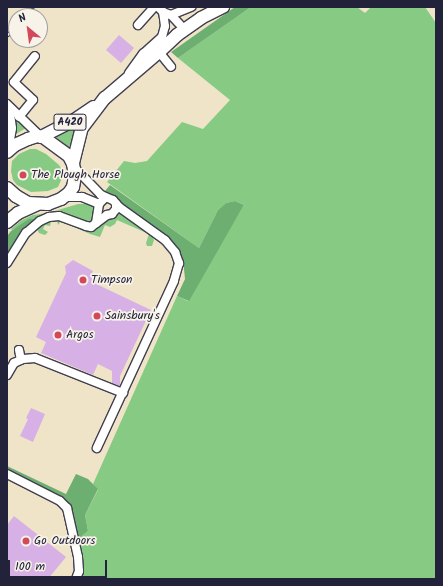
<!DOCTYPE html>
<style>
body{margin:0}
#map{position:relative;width:443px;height:586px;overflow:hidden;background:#efe4c7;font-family:Kalam,sans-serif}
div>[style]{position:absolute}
.green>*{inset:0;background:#87ca83}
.forest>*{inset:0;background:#6dae71}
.building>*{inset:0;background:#d7b1e6}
.roads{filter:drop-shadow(1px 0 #413f50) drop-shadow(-1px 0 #413f50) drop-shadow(0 1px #413f50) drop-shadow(0 -1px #413f50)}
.minor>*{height:8px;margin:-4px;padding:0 4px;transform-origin:4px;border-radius:4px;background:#fff}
.highway>*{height:12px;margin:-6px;padding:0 6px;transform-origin:6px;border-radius:6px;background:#fff}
.rail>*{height:3.5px;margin-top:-1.75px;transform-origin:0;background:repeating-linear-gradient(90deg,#f7f3e8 0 6px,#22223b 0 12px);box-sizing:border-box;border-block:1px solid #22223b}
.dots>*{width:11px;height:11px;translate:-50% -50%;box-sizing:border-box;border:2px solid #f7f3e8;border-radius:50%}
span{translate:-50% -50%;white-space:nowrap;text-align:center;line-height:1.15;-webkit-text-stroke:3.5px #f7f3e8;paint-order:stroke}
.shield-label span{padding:1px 3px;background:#f7f3e8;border:1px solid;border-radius:3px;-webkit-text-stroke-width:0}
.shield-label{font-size:11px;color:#22223b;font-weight:700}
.poi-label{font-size:12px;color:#22223b}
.left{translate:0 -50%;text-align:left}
.frame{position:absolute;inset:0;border:8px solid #22223b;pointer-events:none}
.north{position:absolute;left:8px;top:8px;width:40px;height:40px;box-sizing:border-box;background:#f7f3e8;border:1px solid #a29fa3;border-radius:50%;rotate:331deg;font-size:11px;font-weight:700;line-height:16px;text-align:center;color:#22223b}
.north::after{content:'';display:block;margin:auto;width:14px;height:18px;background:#d1495b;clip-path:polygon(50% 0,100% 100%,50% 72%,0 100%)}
.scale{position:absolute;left:8px;top:560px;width:99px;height:18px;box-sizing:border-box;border:2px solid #22223b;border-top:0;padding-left:5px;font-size:12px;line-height:14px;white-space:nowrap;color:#22223b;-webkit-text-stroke:3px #f7f3e8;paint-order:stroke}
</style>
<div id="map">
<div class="green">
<div style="clip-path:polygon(251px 7px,357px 7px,365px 13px,371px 7px,425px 7px,436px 23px,436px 579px,80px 579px,83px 566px,76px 541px,88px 531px,85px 515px,98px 490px,93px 484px,177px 296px,188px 301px,244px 205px,235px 201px,226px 203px,218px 210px,199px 248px,107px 182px,124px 161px,135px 163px,147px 161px,182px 122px,203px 129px,230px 100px,178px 58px)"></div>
<div style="clip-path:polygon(13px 116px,26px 128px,16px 134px,15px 133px)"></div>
<div style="clip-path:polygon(79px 120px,69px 148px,52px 134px)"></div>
<div style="clip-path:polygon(30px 149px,36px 149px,46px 154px,59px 165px,62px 170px,62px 178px,58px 187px,48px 191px,31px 192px,17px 185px,13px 180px,11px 171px,12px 161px,19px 154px)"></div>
<div style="clip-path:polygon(85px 201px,95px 206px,96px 210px,94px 220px,88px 223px,83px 222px,69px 214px,58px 212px,48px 213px,32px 222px,33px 219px,12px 230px,11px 229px,22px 220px,33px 215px,48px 213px,78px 204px,85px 204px)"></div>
<div style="clip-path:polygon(121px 213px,150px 233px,154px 240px,152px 246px,147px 246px,146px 243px,149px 234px,117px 220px,115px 224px,110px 227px,105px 225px,100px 237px,90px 234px,61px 221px,58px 225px,57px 221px,51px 222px,50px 226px,45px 225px,43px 229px,48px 232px,45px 235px,39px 233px,37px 229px,44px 223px,55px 220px,68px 222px,86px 231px,92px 231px,106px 220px)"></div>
</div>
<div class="forest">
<div style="clip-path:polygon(235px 7px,251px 7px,178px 58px,171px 52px)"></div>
<div style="clip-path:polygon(110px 185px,199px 248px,218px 210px,226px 203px,235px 201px,244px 205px,189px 301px,177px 296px,185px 279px,183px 259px,179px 253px,169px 240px,105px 191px)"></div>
<div style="clip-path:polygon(29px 219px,34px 219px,18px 237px,7px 255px,7px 236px,11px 231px)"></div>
<div style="clip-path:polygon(7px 466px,66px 494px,76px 474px,88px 479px,98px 489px,85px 515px,88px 531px,76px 541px,62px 498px,7px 469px)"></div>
</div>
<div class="building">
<div style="clip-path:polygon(119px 35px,134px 48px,121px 63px,106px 50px)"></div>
<div style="clip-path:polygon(73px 260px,93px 271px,91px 275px,94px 276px,92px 282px,151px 310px,120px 376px,120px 386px,112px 383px,112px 371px,98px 364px,93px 375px,41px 353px,46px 342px,36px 337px,66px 273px,65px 266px)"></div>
<div style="clip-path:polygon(31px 408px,45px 414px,33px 442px,20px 436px,28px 419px,26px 418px)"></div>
<div style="clip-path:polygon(14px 516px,66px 557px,48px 579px,7px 579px,7px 525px)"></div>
</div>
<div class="roads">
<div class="minor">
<div style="left:158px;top:7px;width:7px;rotate:45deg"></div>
<div style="left:163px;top:12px;width:9px;rotate:21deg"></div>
<div style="left:171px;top:15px;width:19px;rotate:47deg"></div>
<div style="left:171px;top:15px;width:22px;rotate:-22deg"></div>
<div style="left:138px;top:25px;width:24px;rotate:-48deg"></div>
<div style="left:159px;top:52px;width:19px;rotate:51deg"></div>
<div style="left:129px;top:73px;width:24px;rotate:-54deg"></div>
<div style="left:143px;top:54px;width:25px;rotate:-42deg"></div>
<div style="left:162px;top:37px;width:11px;rotate:-75deg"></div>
<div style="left:165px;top:26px;width:14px;rotate:-98deg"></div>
<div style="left:7px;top:104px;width:46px;rotate:44.1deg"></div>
<div style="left:19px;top:117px;width:22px;rotate:-51deg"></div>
<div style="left:33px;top:100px;width:26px;rotate:-137deg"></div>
<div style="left:14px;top:82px;width:33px;rotate:-51deg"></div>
<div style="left:8px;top:151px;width:23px;rotate:-80deg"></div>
<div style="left:12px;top:128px;width:21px;rotate:-98deg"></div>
<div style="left:74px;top:167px;width:39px;rotate:46deg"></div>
<div style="left:101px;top:195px;width:13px;rotate:23deg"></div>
<div style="left:113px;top:200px;width:9px;rotate:49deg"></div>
<div style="left:119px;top:207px;width:57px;rotate:35.7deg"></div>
<div style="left:165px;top:240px;width:16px;rotate:50deg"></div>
<div style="left:175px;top:252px;width:12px;rotate:70deg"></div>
<div style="left:179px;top:263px;width:19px;rotate:106deg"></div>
<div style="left:174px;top:281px;width:184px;rotate:114.8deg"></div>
<div style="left:65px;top:197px;width:17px"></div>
<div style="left:82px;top:197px;width:18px;rotate:22deg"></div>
<div style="left:96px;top:223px;width:19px;rotate:-81deg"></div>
<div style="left:99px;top:204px;width:6px;rotate:-45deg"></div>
<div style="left:7px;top:263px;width:36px;rotate:-58deg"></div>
<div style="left:26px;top:233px;width:18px;rotate:-41deg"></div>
<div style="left:40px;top:221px;width:10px;rotate:-24deg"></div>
<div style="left:49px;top:217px;width:10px;rotate:-6deg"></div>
<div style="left:59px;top:216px;width:29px;rotate:20deg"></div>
<div style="left:86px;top:226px;width:5px;rotate:11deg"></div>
<div style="left:91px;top:227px;width:20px;rotate:-37deg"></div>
<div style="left:107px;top:215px;width:5px;rotate:-11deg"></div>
<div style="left:112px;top:214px;width:6px;rotate:-51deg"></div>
<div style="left:116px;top:209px;width:5px;rotate:-90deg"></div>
<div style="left:19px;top:350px;width:10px;rotate:79deg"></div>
<div style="left:7px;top:375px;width:14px;rotate:-60deg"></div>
<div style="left:14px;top:363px;width:10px;rotate:-24deg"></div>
<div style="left:23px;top:359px;width:12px;rotate:-5deg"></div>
<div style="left:35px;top:358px;width:95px;rotate:21.7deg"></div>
<div style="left:7px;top:474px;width:59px;rotate:27deg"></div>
<div style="left:60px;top:501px;width:10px;rotate:45deg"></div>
<div style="left:67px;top:508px;width:50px;rotate:77.3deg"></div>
<div style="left:78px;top:557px;width:14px;rotate:86deg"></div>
<div style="left:79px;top:571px;width:9px;rotate:111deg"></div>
</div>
<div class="highway">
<div style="left:41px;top:137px;width:36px;rotate:-27deg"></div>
<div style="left:73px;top:121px;width:25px;rotate:-34deg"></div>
<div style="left:7px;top:152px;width:11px;rotate:-41deg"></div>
<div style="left:15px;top:145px;width:14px;rotate:-25deg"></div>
<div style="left:28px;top:139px;width:9px;rotate:-18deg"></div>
<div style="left:37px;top:136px;width:6px;rotate:9deg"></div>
<div style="left:43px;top:137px;width:32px;rotate:36deg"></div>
<div style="left:69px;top:156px;width:9px;rotate:63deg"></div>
<div style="left:73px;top:164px;width:11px;rotate:80deg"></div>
<div style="left:75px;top:175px;width:12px;rotate:99deg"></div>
<div style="left:73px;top:187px;width:7px;rotate:124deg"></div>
<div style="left:69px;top:193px;width:10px;rotate:143deg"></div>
<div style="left:61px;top:199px;width:14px;rotate:159deg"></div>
<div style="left:48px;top:204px;width:20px;rotate:-177deg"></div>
<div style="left:28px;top:203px;width:14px;rotate:-150deg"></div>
<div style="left:16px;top:196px;width:12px;rotate:-138deg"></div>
<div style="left:73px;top:163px;width:36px;rotate:-76deg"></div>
<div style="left:82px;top:128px;width:38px;rotate:-53deg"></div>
<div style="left:105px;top:98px;width:72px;rotate:-40.5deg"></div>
<div style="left:160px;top:51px;width:23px;rotate:-43deg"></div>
<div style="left:177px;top:35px;width:29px;rotate:-35deg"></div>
<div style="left:201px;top:18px;width:25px;rotate:-27deg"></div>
<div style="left:7px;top:222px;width:14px;rotate:-39deg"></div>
<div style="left:18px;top:213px;width:20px;rotate:-24deg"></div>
</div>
</div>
<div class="rail">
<div style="left:25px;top:16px;width:12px;rotate:-48deg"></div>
<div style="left:7px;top:36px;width:13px;rotate:-48deg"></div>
</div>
<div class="dots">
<div style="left:23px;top:175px;background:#d1495b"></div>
<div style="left:83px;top:280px;background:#d1495b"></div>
<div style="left:97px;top:316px;background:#d1495b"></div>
<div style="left:58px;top:335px;background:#d1495b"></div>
<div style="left:26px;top:541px;background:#d1495b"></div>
</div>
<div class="shield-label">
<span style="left:70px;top:122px">A420</span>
</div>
<div class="poi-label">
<span class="left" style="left:31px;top:175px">The Plough Horse</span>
<span class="left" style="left:91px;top:280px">Timpson</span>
<span class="left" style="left:105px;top:316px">Sainsbury's</span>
<span class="left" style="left:66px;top:335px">Argos</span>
<span class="left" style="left:34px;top:541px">Go Outdoors</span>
</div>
<div class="frame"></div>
<div class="north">N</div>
<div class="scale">100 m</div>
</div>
